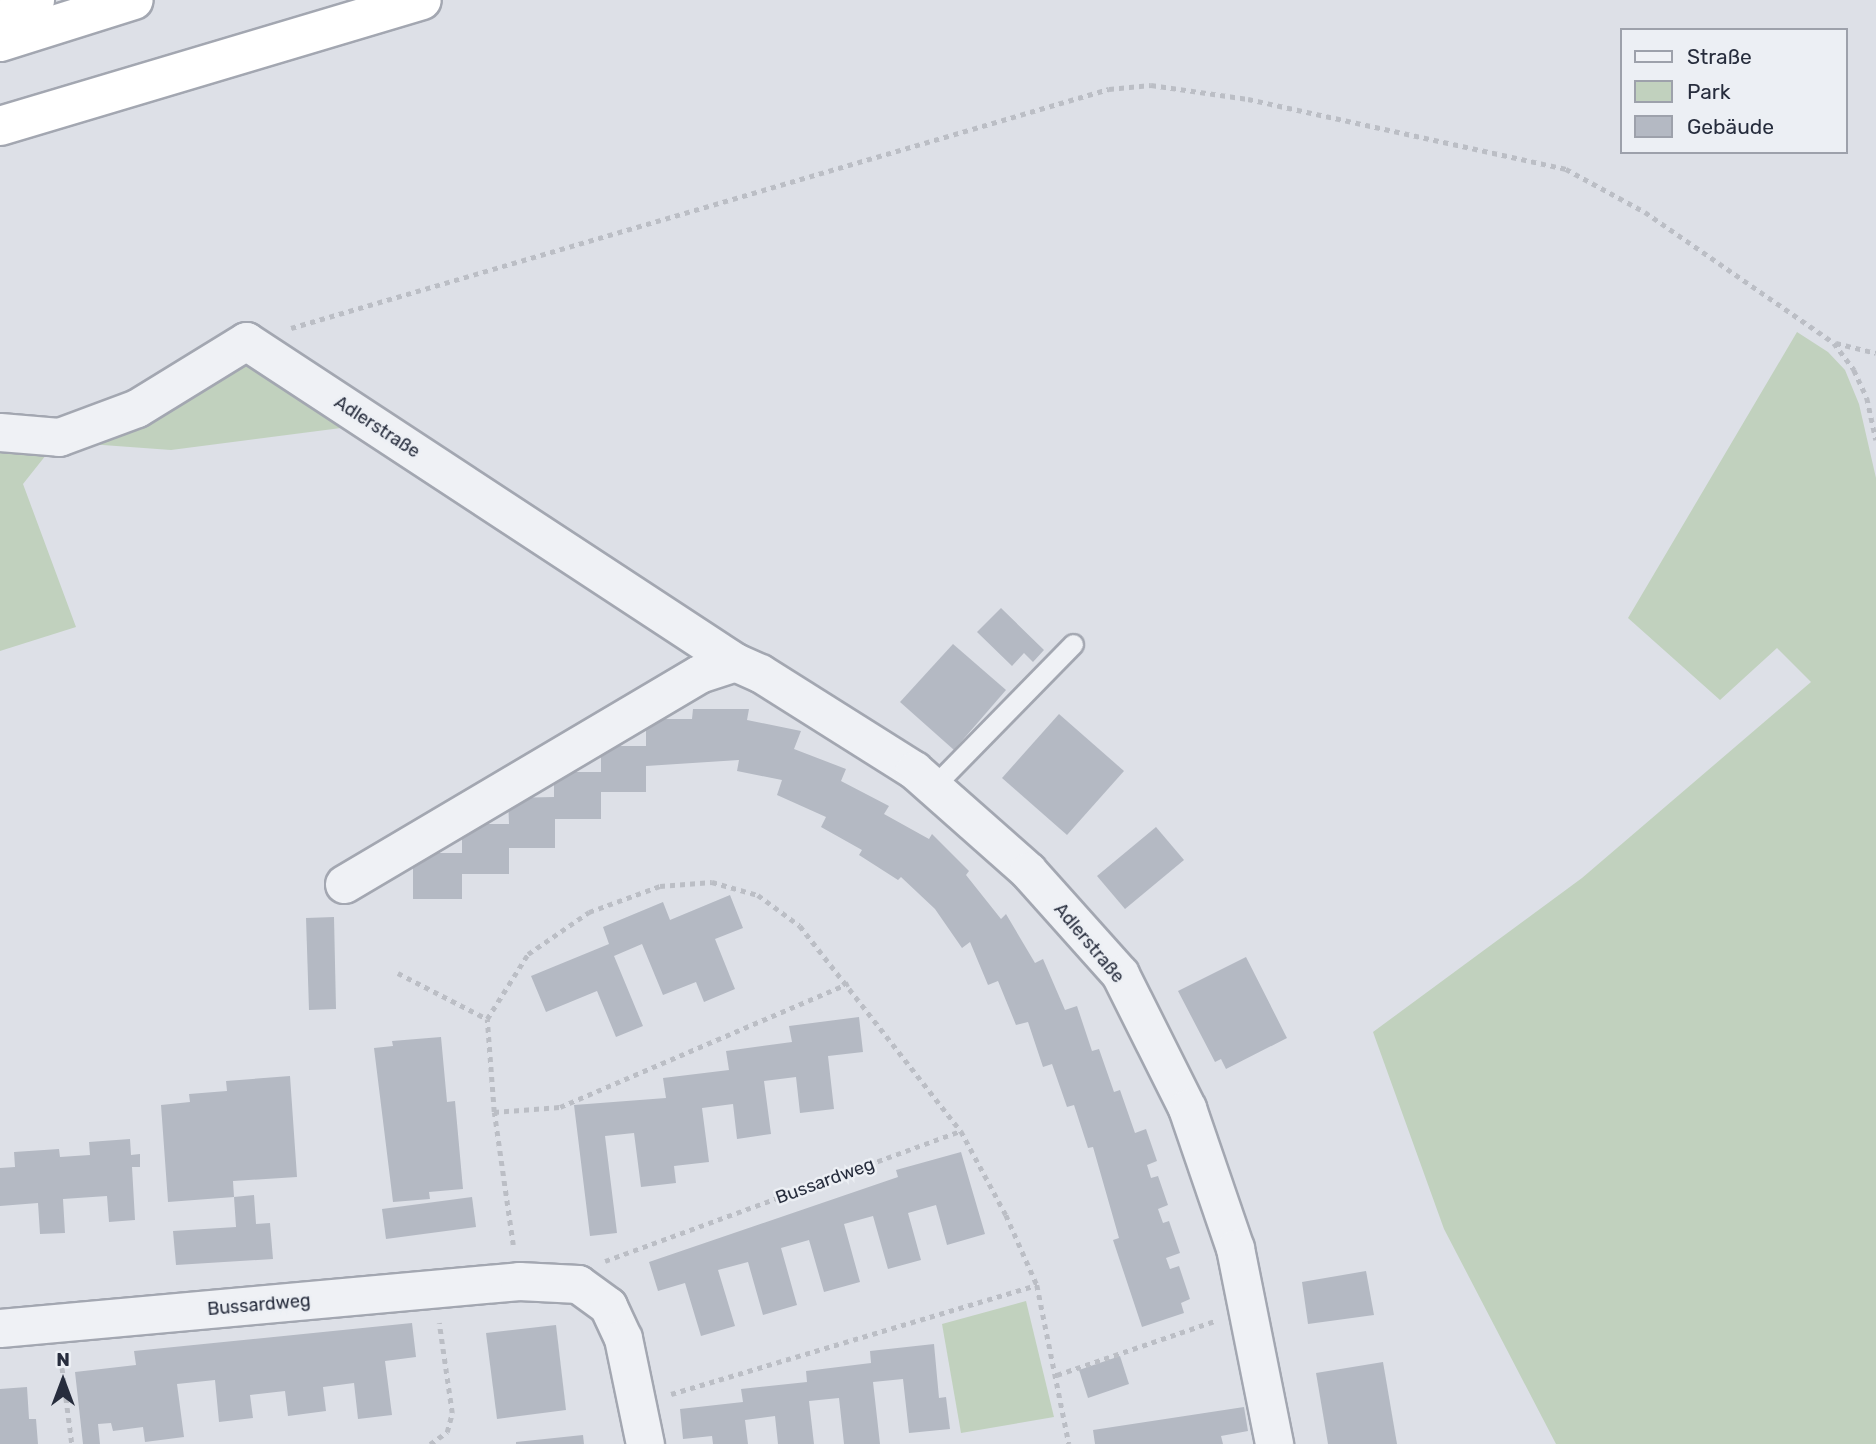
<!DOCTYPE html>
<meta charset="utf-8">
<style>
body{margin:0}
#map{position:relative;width:1876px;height:1444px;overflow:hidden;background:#dde0e7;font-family:Rubik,sans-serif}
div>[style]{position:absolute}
.green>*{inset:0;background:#c1d1be}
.building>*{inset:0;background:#b4b9c3}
.path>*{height:4.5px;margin-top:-2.25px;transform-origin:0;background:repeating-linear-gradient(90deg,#bbbec5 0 5px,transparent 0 10px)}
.roads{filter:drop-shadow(2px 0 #a3a7b1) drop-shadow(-2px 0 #a3a7b1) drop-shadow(0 2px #a3a7b1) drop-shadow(0 -2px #a3a7b1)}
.lane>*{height:19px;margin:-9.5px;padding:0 9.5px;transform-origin:9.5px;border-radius:9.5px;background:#eff1f5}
.street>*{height:37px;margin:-18.5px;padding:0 18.5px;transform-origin:18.5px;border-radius:18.5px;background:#eff1f5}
.highway>*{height:38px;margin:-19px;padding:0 19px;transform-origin:19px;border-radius:19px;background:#fff}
span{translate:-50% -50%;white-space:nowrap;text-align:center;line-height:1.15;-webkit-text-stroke:5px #eceff4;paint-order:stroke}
.street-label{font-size:18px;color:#272d3d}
.legend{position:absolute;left:1620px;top:28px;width:228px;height:126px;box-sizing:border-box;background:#eceff4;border:2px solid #9da1ab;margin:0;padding:9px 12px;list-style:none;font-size:21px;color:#272d3d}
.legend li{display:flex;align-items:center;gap:14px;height:35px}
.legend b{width:35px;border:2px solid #9da1ab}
.north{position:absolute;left:28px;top:1346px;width:70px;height:70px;-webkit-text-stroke:5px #eceff4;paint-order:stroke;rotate:0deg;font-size:19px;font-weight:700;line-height:28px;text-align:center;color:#272d3d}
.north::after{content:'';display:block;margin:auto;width:24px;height:32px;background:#272d3d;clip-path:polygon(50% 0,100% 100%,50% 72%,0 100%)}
</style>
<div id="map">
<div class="green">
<div style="clip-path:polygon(1797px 332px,1828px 352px,1845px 370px,1859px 404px,1876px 478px,1876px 1444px,1556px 1444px,1444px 1229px,1373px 1032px,1582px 878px,1811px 682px,1777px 648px,1720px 700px,1628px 618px)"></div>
<div style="clip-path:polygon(248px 365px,282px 383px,341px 428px,171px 450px,89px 444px,216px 375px)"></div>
<div style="clip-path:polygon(50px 450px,23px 484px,76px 627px,0 651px,0 451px)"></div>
<div style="clip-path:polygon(1026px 1301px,1054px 1417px,961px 1433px,942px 1324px)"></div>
</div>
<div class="building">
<div style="clip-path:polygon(1001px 608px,1044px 650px,1033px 662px,1024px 653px,1012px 666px,977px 632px)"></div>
<div style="clip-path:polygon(953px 644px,1006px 690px,954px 750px,900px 702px)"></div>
<div style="clip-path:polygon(693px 709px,749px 709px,747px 720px,801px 731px,794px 749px,846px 769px,841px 781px,889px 806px,884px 814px,929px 839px,932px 834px,969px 871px,966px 875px,1001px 919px,1006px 914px,1035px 963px,1043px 959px,1065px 1010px,1077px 1006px,1092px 1051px,1099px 1049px,1114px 1092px,1120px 1090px,1135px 1133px,1146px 1129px,1157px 1161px,1147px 1165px,1151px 1178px,1158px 1176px,1168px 1205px,1158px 1209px,1163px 1223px,1169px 1221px,1180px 1253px,1166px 1258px,1170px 1269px,1179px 1266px,1190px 1299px,1181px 1303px,1184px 1313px,1142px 1327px,1113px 1240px,1119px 1238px,1093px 1147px,1088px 1148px,1074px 1105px,1067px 1107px,1052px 1064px,1043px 1067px,1028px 1022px,1016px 1025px,998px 981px,988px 985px,970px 942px,962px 948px,935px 909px,901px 877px,898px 880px,859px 855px,862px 850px,821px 827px,826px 817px,777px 795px,782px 780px,737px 771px,739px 760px,646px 766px,646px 792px,601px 792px,601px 819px,555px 819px,555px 848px,509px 848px,509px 874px,462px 874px,462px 899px,413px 899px,413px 853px,462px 853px,462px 824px,509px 824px,508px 798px,554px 797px,554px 772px,601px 772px,601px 746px,646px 746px,646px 719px,692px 719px)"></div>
<div style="clip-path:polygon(1059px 714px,1124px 771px,1067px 835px,1002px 778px)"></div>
<div style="clip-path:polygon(1156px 827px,1184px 860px,1125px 909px,1097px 876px)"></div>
<div style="clip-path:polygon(730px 895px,743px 928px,715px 939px,735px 989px,704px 1002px,696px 982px,663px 995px,642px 944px,614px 956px,643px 1026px,616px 1037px,597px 991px,546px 1012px,531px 976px,609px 944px,603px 927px,663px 902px,670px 920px)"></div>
<div style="clip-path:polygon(334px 917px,336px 1009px,309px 1010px,306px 918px)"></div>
<div style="clip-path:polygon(1246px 957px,1287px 1038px,1226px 1069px,1221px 1059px,1215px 1062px,1178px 991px)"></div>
<div style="clip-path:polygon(859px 1017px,863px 1052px,828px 1056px,834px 1109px,800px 1113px,796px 1077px,764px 1081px,771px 1134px,737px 1139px,733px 1104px,702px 1108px,709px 1162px,674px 1166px,676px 1183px,641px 1187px,634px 1133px,605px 1136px,617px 1233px,590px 1236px,574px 1105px,666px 1098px,663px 1078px,729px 1070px,726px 1051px,792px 1042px,789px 1026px)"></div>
<div style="clip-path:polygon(441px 1037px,447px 1102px,455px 1101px,463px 1189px,429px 1192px,430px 1199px,393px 1202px,374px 1048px,393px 1046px,392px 1041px)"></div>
<div style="clip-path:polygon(290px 1076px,297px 1177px,233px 1181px,234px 1197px,254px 1195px,256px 1224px,270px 1223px,273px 1259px,176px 1265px,173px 1231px,236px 1227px,234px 1197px,168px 1202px,161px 1105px,190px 1102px,189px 1094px,227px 1091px,226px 1081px)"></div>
<div style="clip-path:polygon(130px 1139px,131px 1155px,140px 1154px,140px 1167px,132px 1167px,135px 1220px,109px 1222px,107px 1196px,63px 1199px,65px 1233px,40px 1234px,38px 1203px,0 1206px,0 1168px,15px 1167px,14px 1152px,59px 1149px,60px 1157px,90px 1155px,89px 1142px)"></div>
<div style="clip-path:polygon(961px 1152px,985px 1234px,947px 1245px,936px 1205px,908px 1213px,921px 1260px,888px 1269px,873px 1216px,844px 1224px,860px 1282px,824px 1292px,809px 1240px,781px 1248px,797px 1305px,763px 1315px,748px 1262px,718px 1270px,735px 1326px,701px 1336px,685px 1283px,658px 1291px,649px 1262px,898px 1177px,896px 1170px)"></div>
<div style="clip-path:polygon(472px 1197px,476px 1227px,386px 1239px,382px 1209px)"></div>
<div style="clip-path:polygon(1366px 1271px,1374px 1315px,1308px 1324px,1302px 1282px)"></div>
<div style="clip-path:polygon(412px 1323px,416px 1357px,385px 1361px,392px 1415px,358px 1419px,354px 1383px,323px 1387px,326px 1411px,288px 1416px,285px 1391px,250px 1395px,253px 1418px,219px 1422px,215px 1380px,177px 1384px,184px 1437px,145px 1442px,143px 1427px,113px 1431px,111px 1423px,98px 1424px,100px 1444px,83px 1444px,75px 1372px,136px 1365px,134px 1351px)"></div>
<div style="clip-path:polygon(556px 1325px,566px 1410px,497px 1419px,486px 1333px)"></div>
<div style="clip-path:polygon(934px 1344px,939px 1398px,946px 1397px,950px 1429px,909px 1433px,903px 1379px,873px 1382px,880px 1444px,844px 1444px,839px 1398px,809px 1401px,814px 1444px,778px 1444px,775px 1416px,745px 1420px,748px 1444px,713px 1444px,712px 1436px,683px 1439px,680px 1409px,743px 1402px,741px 1389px,807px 1382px,806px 1371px,871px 1363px,870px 1351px)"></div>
<div style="clip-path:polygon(1120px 1356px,1129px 1384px,1088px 1398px,1079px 1370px)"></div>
<div style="clip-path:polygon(1383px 1362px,1397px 1444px,1328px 1444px,1316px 1373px)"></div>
<div style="clip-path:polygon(27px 1387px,29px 1419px,36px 1419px,38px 1444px,0 1444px,0 1389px)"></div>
<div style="clip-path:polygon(1244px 1407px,1248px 1431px,1221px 1436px,1223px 1444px,1095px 1444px,1093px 1430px)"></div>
<div style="clip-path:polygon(583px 1435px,584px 1444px,516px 1444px,516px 1442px)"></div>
</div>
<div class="path">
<div style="left:291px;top:328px;width:852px;rotate:-16.29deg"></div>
<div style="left:1109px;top:89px;width:42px;rotate:-5.4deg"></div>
<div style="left:1151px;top:85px;width:98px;rotate:8.2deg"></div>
<div style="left:1248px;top:99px;width:326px;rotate:12.4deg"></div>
<div style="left:1566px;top:169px;width:90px;rotate:28.6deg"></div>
<div style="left:1645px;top:212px;width:230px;rotate:34.7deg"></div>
<div style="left:1834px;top:343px;width:34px;rotate:53deg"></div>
<div style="left:1854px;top:370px;width:31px;rotate:65deg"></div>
<div style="left:1867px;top:398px;width:43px;rotate:77.9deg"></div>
<div style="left:1836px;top:343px;width:41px;rotate:14deg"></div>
<div style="left:398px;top:973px;width:100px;rotate:27.3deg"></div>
<div style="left:494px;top:1112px;width:66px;rotate:-4.3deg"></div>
<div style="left:560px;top:1107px;width:314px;rotate:-23.2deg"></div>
<div style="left:513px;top:1245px;width:134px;rotate:-98.1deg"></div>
<div style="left:494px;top:1112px;width:93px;rotate:-94.3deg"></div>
<div style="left:487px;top:1019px;width:77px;rotate:-57.8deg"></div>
<div style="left:528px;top:954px;width:74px;rotate:-34.5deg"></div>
<div style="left:589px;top:912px;width:76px;rotate:-20.1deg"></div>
<div style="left:660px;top:886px;width:52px;rotate:-4.4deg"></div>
<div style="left:712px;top:882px;width:48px;rotate:15.8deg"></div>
<div style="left:758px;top:895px;width:52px;rotate:36.4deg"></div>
<div style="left:800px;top:926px;width:261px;rotate:51.9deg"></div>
<div style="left:961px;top:1131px;width:95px;rotate:61.8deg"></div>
<div style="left:1006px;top:1215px;width:77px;rotate:66.1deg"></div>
<div style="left:1037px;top:1285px;width:162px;rotate:78.6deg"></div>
<div style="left:605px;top:1261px;width:379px;rotate:-20.1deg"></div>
<div style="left:61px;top:1358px;width:87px;rotate:82.7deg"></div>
<div style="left:1057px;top:1375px;width:167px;rotate:-18.9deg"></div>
<div style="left:671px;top:1394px;width:382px;rotate:-16.6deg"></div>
<div style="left:430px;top:1444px;width:21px;rotate:-35deg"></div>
<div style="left:447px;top:1432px;width:20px;rotate:-75deg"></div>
<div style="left:452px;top:1413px;width:91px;rotate:-98.2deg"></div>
</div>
<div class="roads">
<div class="lane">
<div style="left:933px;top:787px;width:200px;rotate:-45.6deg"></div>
</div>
<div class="street">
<div style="left:0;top:432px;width:59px;rotate:4.8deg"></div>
<div style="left:59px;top:437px;width:83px;rotate:-20.4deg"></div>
<div style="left:137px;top:408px;width:128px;rotate:-31.6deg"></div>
<div style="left:246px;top:341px;width:585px;rotate:33.28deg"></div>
<div style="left:735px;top:662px;width:27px;rotate:24deg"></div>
<div style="left:760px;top:673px;width:182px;rotate:32.2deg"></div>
<div style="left:914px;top:770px;width:152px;rotate:41.5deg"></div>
<div style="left:1028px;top:871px;width:138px;rotate:48.2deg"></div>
<div style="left:1120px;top:974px;width:150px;rotate:63.4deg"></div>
<div style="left:1187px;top:1108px;width:148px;rotate:71.1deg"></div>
<div style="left:1235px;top:1248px;width:200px;rotate:78.7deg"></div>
<div style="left:344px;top:884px;width:412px;rotate:-30.6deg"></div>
<div style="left:699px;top:674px;width:38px;rotate:-18deg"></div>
<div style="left:0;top:1328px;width:521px;rotate:-5.17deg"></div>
<div style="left:519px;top:1281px;width:59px;rotate:2.9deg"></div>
<div style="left:578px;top:1284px;width:37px;rotate:36deg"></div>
<div style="left:608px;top:1306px;width:35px;rotate:65deg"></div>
<div style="left:623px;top:1338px;width:108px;rotate:78.3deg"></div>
</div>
<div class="highway">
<div style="left:0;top:23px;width:42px;rotate:-33.3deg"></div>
<div style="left:0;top:42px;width:140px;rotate:-17.4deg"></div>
<div style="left:0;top:126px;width:440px;rotate:-16.6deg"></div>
</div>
</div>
<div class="street-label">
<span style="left:377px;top:427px;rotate:33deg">Adlerstraße</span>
<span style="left:1089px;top:943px;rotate:50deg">Adlerstraße</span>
<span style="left:825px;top:1181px;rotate:-20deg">Bussardweg</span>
<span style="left:259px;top:1305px;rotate:-5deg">Bussardweg</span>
</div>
<ul class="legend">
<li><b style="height:9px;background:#eff1f5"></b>Straße</li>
<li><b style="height:19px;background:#c1d1be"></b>Park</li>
<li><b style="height:19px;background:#b4b9c3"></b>Gebäude</li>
</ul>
<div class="north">N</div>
</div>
